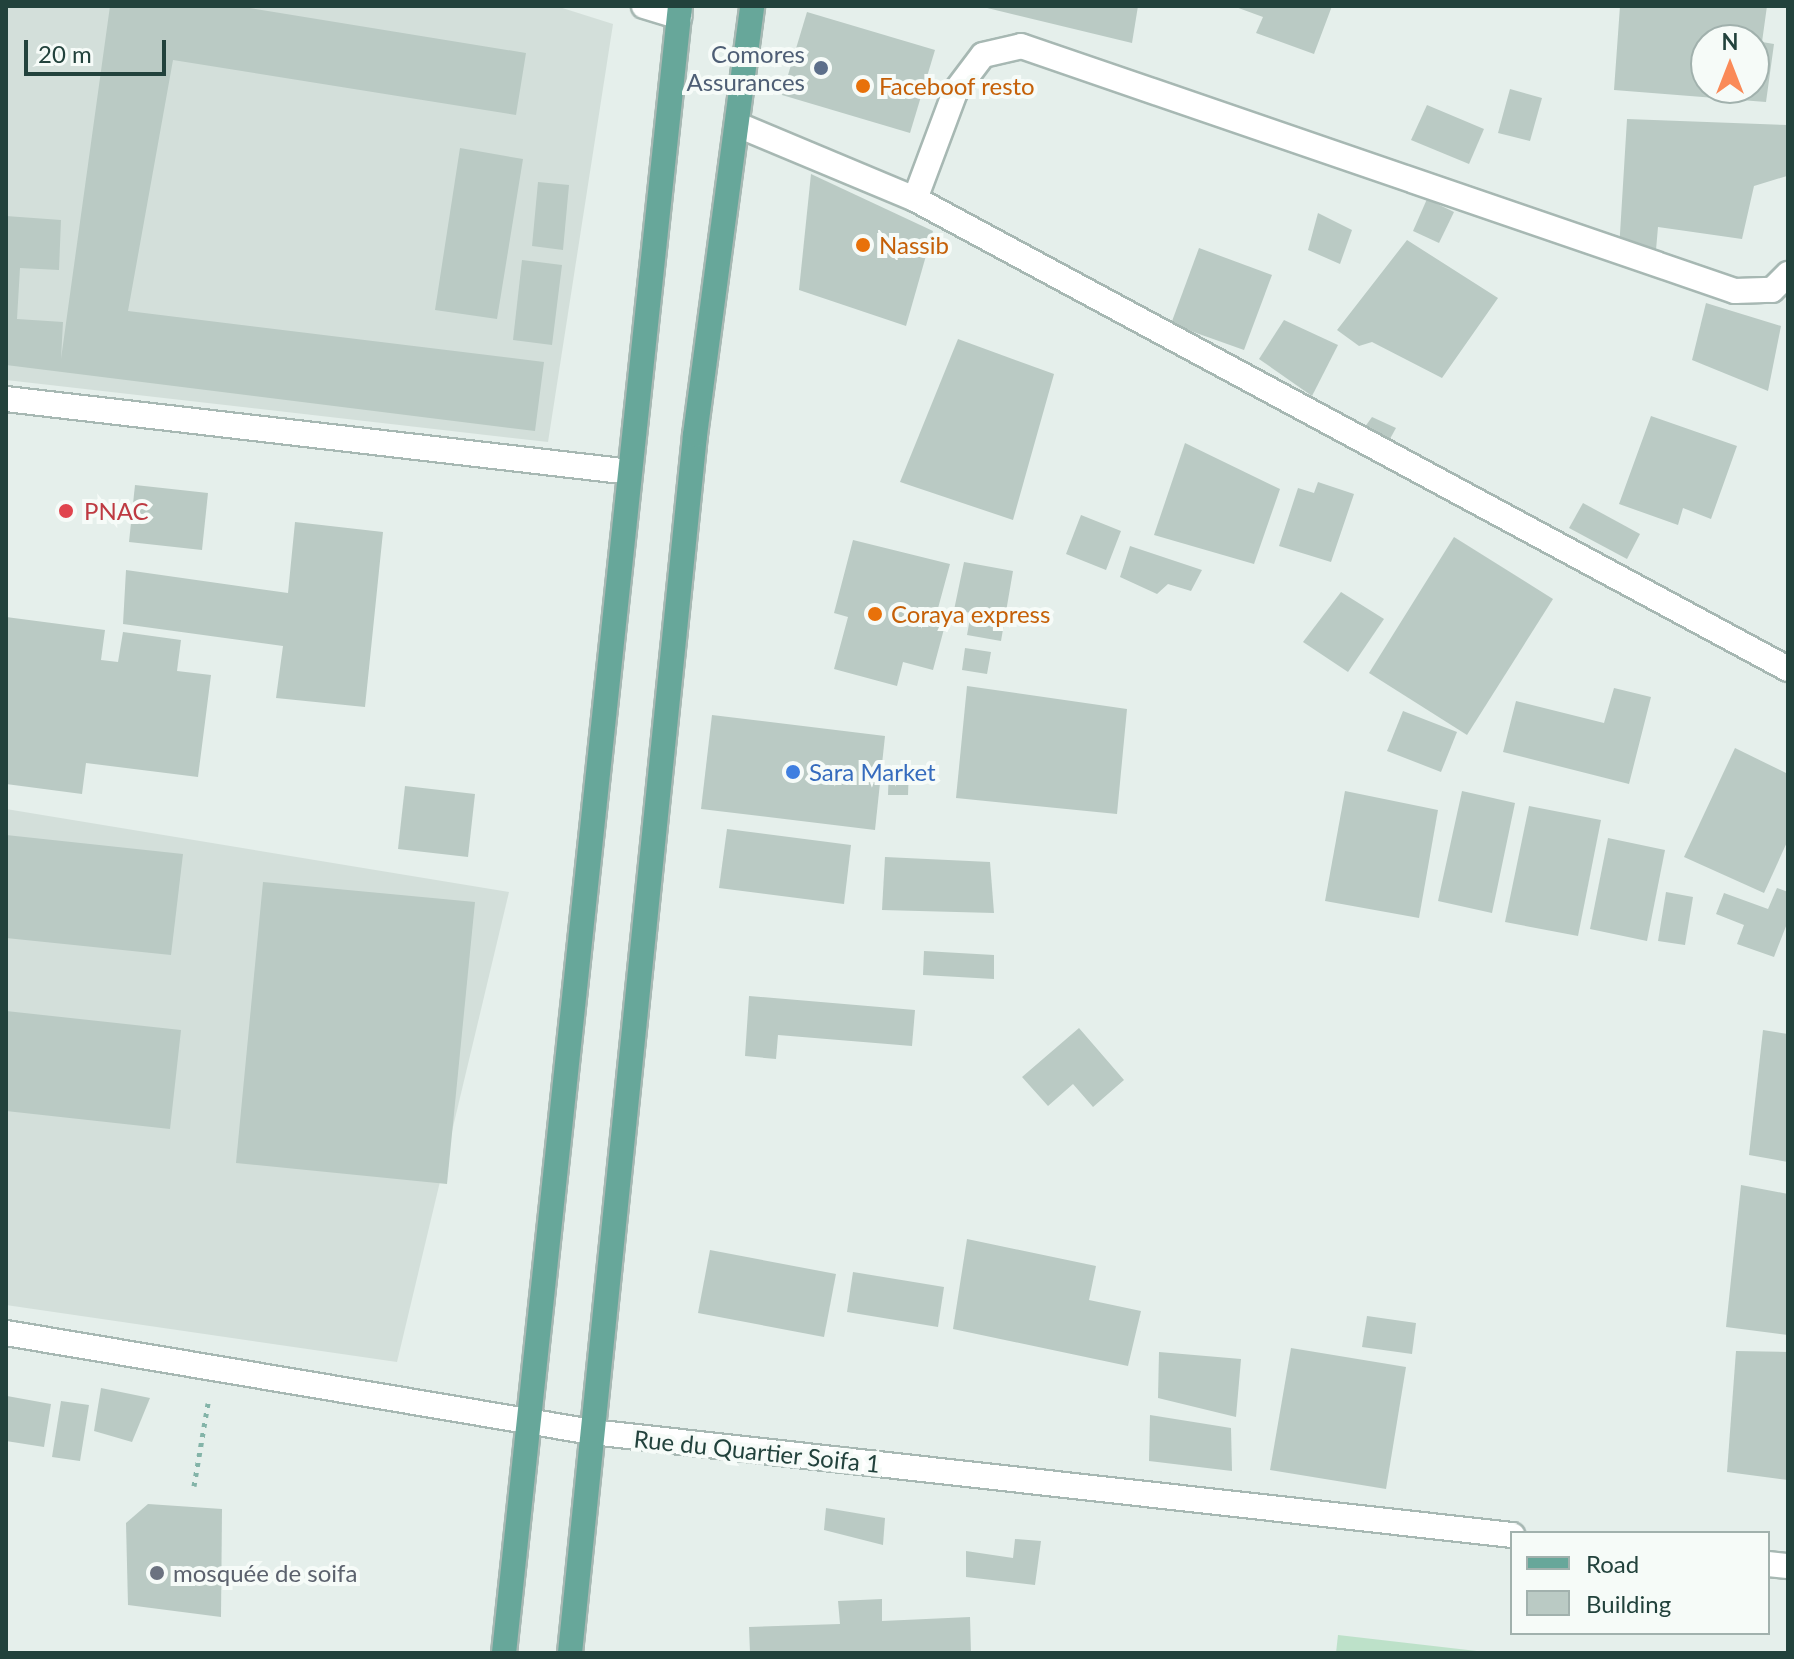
<!DOCTYPE html>
<meta charset="utf-8">
<style>
body{margin:0}
#map{position:relative;width:1794px;height:1659px;overflow:hidden;background:#e5efeb;font-family:Lato,sans-serif}
div>[style]{position:absolute}
.built>*{inset:0;background:#d3dfda}
.green>*{inset:0;background:#bde1c9}
.building>*{inset:0;background:#bacac4}
.path>*{height:5px;margin-top:-2.5px;transform-origin:0;background:repeating-linear-gradient(90deg,#83b4a8 0 4px,transparent 0 10px)}
.roads{filter:drop-shadow(2px 0 #a7b8b3) drop-shadow(-2px 0 #a7b8b3) drop-shadow(0 2px #a7b8b3) drop-shadow(0 -2px #a7b8b3)}
.minor>*{height:24px;margin:-12px;padding:0 12px;transform-origin:12px;border-radius:12px;background:#fff}
.major>*{height:24px;margin:-12px;padding:0 12px;transform-origin:12px;border-radius:12px;background:#67a79a}
.dots>*{width:22px;height:22px;translate:-50% -50%;box-sizing:border-box;border:4px solid #f6fbf8;border-radius:50%}
span{translate:-50% -50%;white-space:nowrap;text-align:center;line-height:1.15;-webkit-text-stroke:8px #f6fbf8;paint-order:stroke}
.service-label{font-size:24px;color:#4e5e75}
.right{translate:-100% -50%;text-align:right}
.food-label{font-size:24px;color:#c56008}
.left{translate:0 -50%;text-align:left}
.health-label{font-size:24px;color:#be3a42}
.shop-label{font-size:24px;color:#366cbe}
.street-label{font-size:24px;color:#22423c}
.worship-label{font-size:24px;color:#5b616d}
.frame{position:absolute;inset:0;border:8px solid #22423c;pointer-events:none}
.legend{position:absolute;left:1510px;top:1531px;width:260px;height:104px;box-sizing:border-box;background:#f6fbf8;border:2px solid #a1b1ad;margin:0;padding:10px 14px;list-style:none;font-size:24px;color:#22423c}
.legend li{display:flex;align-items:center;gap:16px;height:40px}
.legend b{width:40px;border:2px solid #a1b1ad}
.north{position:absolute;left:1690px;top:24px;width:80px;height:80px;box-sizing:border-box;background:#f6fbf8;border:2px solid #a1b1ad;border-radius:50%;rotate:0deg;font-size:22px;font-weight:700;line-height:32px;text-align:center;color:#22423c}
.north::after{content:'';display:block;margin:auto;width:28px;height:36px;background:#fa8a58;clip-path:polygon(50% 0,100% 100%,50% 72%,0 100%)}
.scale{position:absolute;left:24px;top:40px;width:142px;height:36px;box-sizing:border-box;border:4px solid #22423c;border-top:0;padding-left:10px;font-size:24px;line-height:28px;white-space:nowrap;color:#22423c;-webkit-text-stroke:6px #f6fbf8;paint-order:stroke}
</style>
<div id="map">
<div class="built">
<div style="clip-path:polygon(6px 6px,556px 6px,613px 24px,548px 442px,6px 380px)"></div>
<div style="clip-path:polygon(6px 809px,509px 892px,397px 1362px,6px 1305px)"></div>
</div>
<div class="green">
<div style="clip-path:polygon(1338px 1635px,1494px 1653px,1336px 1653px)"></div>
</div>
<div class="building">
<div style="clip-path:polygon(110px 6px,237px 6px,526px 53px,516px 115px,173px 60px,128px 311px,544px 362px,535px 431px,6px 365px,6px 216px,61px 220px,59px 270px,20px 268px,17px 319px,63px 322px,61px 359px)"></div>
<div style="clip-path:polygon(979px 6px,1138px 6px,1132px 43px)"></div>
<div style="clip-path:polygon(1233px 6px,1332px 6px,1314px 54px,1256px 33px,1263px 17px)"></div>
<div style="clip-path:polygon(evenodd,1620px 6px,1767px 6px,1762px 42px,1774px 44px,1766px 102px,1614px 90px,1620px 6px,1706px 40px,1754px 40px,1754px 88px,1706px 88px,1706px 40px)"></div>
<div style="clip-path:polygon(807px 12px,935px 50px,910px 133px,782px 95px)"></div>
<div style="clip-path:polygon(1510px 89px,1542px 98px,1530px 141px,1498px 133px)"></div>
<div style="clip-path:polygon(1427px 105px,1484px 129px,1469px 164px,1411px 140px)"></div>
<div style="clip-path:polygon(1627px 119px,1788px 125px,1787px 176px,1754px 186px,1742px 239px,1658px 227px,1656px 250px,1619px 250px)"></div>
<div style="clip-path:polygon(460px 148px,523px 159px,497px 319px,435px 310px)"></div>
<div style="clip-path:polygon(811px 174px,933px 231px,906px 326px,799px 290px)"></div>
<div style="clip-path:polygon(538px 182px,569px 185px,563px 250px,532px 246px)"></div>
<div style="clip-path:polygon(1427px 199px,1454px 212px,1439px 243px,1413px 231px)"></div>
<div style="clip-path:polygon(1318px 213px,1352px 230px,1340px 264px,1308px 250px)"></div>
<div style="clip-path:polygon(1407px 240px,1498px 298px,1442px 378px,1372px 342px,1359px 346px,1337px 330px)"></div>
<div style="clip-path:polygon(1199px 248px,1272px 275px,1244px 350px,1171px 324px)"></div>
<div style="clip-path:polygon(522px 260px,562px 265px,552px 345px,513px 340px)"></div>
<div style="clip-path:polygon(1706px 303px,1781px 326px,1768px 391px,1692px 360px)"></div>
<div style="clip-path:polygon(1284px 320px,1338px 345px,1312px 396px,1259px 359px)"></div>
<div style="clip-path:polygon(958px 339px,1054px 374px,1013px 520px,900px 482px)"></div>
<div style="clip-path:polygon(1651px 416px,1737px 446px,1711px 519px,1683px 508px,1678px 525px,1619px 504px)"></div>
<div style="clip-path:polygon(1372px 417px,1396px 428px,1386px 446px,1362px 431px)"></div>
<div style="clip-path:polygon(1185px 443px,1280px 489px,1254px 564px,1154px 535px)"></div>
<div style="clip-path:polygon(1318px 482px,1354px 494px,1331px 562px,1279px 546px,1298px 488px,1314px 493px)"></div>
<div style="clip-path:polygon(135px 485px,208px 493px,202px 550px,129px 542px)"></div>
<div style="clip-path:polygon(1583px 503px,1640px 534px,1627px 559px,1569px 528px)"></div>
<div style="clip-path:polygon(1081px 515px,1121px 531px,1106px 570px,1066px 554px)"></div>
<div style="clip-path:polygon(295px 522px,383px 532px,365px 707px,276px 698px,283px 646px,123px 624px,126px 570px,288px 593px)"></div>
<div style="clip-path:polygon(1454px 537px,1553px 599px,1467px 735px,1369px 673px)"></div>
<div style="clip-path:polygon(853px 540px,950px 564px,937px 612px,948px 614px,933px 670px,903px 662px,897px 686px,834px 669px,848px 617px,834px 613px)"></div>
<div style="clip-path:polygon(1130px 546px,1202px 570px,1191px 591px,1168px 584px,1157px 594px,1120px 577px)"></div>
<div style="clip-path:polygon(964px 562px,1013px 571px,1001px 641px,967px 635px,971px 613px,954px 610px)"></div>
<div style="clip-path:polygon(1341px 592px,1384px 619px,1348px 672px,1303px 642px)"></div>
<div style="clip-path:polygon(6px 617px,105px 630px,101px 660px,118px 662px,123px 632px,181px 640px,177px 671px,211px 675px,198px 777px,86px 763px,82px 794px,6px 784px)"></div>
<div style="clip-path:polygon(965px 648px,991px 652px,987px 674px,962px 670px)"></div>
<div style="clip-path:polygon(967px 686px,1127px 709px,1117px 814px,956px 798px)"></div>
<div style="clip-path:polygon(1614px 688px,1651px 697px,1629px 784px,1503px 752px,1516px 701px,1604px 723px)"></div>
<div style="clip-path:polygon(1403px 711px,1457px 732px,1441px 772px,1387px 751px)"></div>
<div style="clip-path:polygon(712px 715px,885px 736px,875px 830px,701px 809px)"></div>
<div style="clip-path:polygon(1735px 748px,1788px 774px,1788px 840px,1764px 893px,1684px 857px)"></div>
<div style="clip-path:polygon(889px 766px,909px 766px,908px 795px,888px 795px)"></div>
<div style="clip-path:polygon(405px 786px,475px 794px,468px 857px,398px 849px)"></div>
<div style="clip-path:polygon(1345px 791px,1438px 810px,1419px 918px,1325px 901px)"></div>
<div style="clip-path:polygon(1462px 791px,1515px 803px,1492px 913px,1438px 901px)"></div>
<div style="clip-path:polygon(1529px 806px,1601px 820px,1578px 936px,1505px 922px)"></div>
<div style="clip-path:polygon(727px 829px,851px 845px,844px 904px,719px 888px)"></div>
<div style="clip-path:polygon(6px 835px,183px 854px,171px 955px,6px 938px)"></div>
<div style="clip-path:polygon(1608px 838px,1665px 850px,1647px 941px,1590px 929px)"></div>
<div style="clip-path:polygon(885px 857px,990px 862px,994px 913px,882px 910px)"></div>
<div style="clip-path:polygon(263px 882px,475px 902px,447px 1184px,236px 1163px)"></div>
<div style="clip-path:polygon(1777px 888px,1788px 892px,1788px 921px,1774px 957px,1737px 944px,1744px 925px,1716px 914px,1724px 893px,1768px 909px)"></div>
<div style="clip-path:polygon(1666px 892px,1693px 897px,1685px 945px,1658px 941px)"></div>
<div style="clip-path:polygon(924px 951px,994px 955px,994px 979px,923px 975px)"></div>
<div style="clip-path:polygon(749px 996px,915px 1010px,912px 1046px,778px 1035px,776px 1059px,745px 1056px)"></div>
<div style="clip-path:polygon(6px 1011px,181px 1030px,170px 1129px,6px 1111px)"></div>
<div style="clip-path:polygon(1079px 1028px,1124px 1080px,1093px 1107px,1073px 1084px,1048px 1106px,1022px 1077px)"></div>
<div style="clip-path:polygon(1763px 1030px,1788px 1034px,1788px 1162px,1749px 1155px)"></div>
<div style="clip-path:polygon(1741px 1185px,1788px 1194px,1788px 1335px,1726px 1327px)"></div>
<div style="clip-path:polygon(967px 1239px,1096px 1266px,1089px 1300px,1141px 1311px,1128px 1366px,953px 1329px)"></div>
<div style="clip-path:polygon(710px 1250px,836px 1274px,824px 1337px,698px 1313px)"></div>
<div style="clip-path:polygon(853px 1272px,944px 1287px,938px 1327px,847px 1312px)"></div>
<div style="clip-path:polygon(1367px 1316px,1416px 1323px,1412px 1354px,1362px 1347px)"></div>
<div style="clip-path:polygon(1291px 1348px,1406px 1367px,1386px 1489px,1270px 1470px)"></div>
<div style="clip-path:polygon(1736px 1351px,1788px 1352px,1788px 1480px,1727px 1472px)"></div>
<div style="clip-path:polygon(1159px 1352px,1241px 1359px,1236px 1417px,1158px 1398px)"></div>
<div style="clip-path:polygon(101px 1388px,150px 1398px,132px 1442px,94px 1431px)"></div>
<div style="clip-path:polygon(7px 1396px,51px 1404px,44px 1447px,6px 1441px)"></div>
<div style="clip-path:polygon(61px 1401px,89px 1405px,80px 1461px,52px 1457px)"></div>
<div style="clip-path:polygon(1150px 1415px,1231px 1428px,1232px 1471px,1149px 1461px)"></div>
<div style="clip-path:polygon(148px 1504px,222px 1509px,221px 1617px,128px 1605px,126px 1523px)"></div>
<div style="clip-path:polygon(826px 1508px,885px 1518px,883px 1545px,824px 1530px)"></div>
<div style="clip-path:polygon(1015px 1539px,1041px 1541px,1035px 1585px,966px 1577px,966px 1551px,1013px 1558px)"></div>
<div style="clip-path:polygon(882px 1599px,882px 1621px,970px 1617px,971px 1653px,750px 1653px,749px 1627px,840px 1624px,838px 1601px)"></div>
</div>
<div class="path">
<div style="left:194px;top:1486px;width:84px;rotate:-80.4deg"></div>
</div>
<div class="roads">
<div class="minor">
<div style="left:644px;top:6px;width:37px;rotate:17deg"></div>
<div style="left:738px;top:125px;width:192px;rotate:22.7deg"></div>
<div style="left:915px;top:199px;width:991px;rotate:28.3deg"></div>
<div style="left:915px;top:199px;width:114px;rotate:-69.5deg"></div>
<div style="left:955px;top:92px;width:46px;rotate:-52.9deg"></div>
<div style="left:983px;top:55px;width:39px;rotate:-13deg"></div>
<div style="left:1021px;top:46px;width:755px;rotate:18.94deg"></div>
<div style="left:1735px;top:291px;width:37px;rotate:-2deg"></div>
<div style="left:1772px;top:290px;width:23px;rotate:-45deg"></div>
<div style="left:6px;top:399px;width:628px;rotate:6.67deg"></div>
<div style="left:6px;top:1333px;width:594px;rotate:9.59deg"></div>
<div style="left:592px;top:1432px;width:926px;rotate:6.39deg"></div>
<div style="left:1768px;top:1564px;width:20px;rotate:6deg"></div>
</div>
<div class="major">
<div style="left:504px;top:1653px;width:1656px;rotate:-83.9deg"></div>
<div style="left:570px;top:1653px;width:1224px;rotate:-84.14deg"></div>
<div style="left:695px;top:435px;width:433px;rotate:-82.4deg"></div>
</div>
</div>
<div class="dots">
<div style="left:821px;top:68px;background:#5c6f8a"></div>
<div style="left:863px;top:86px;background:#e8710a"></div>
<div style="left:863px;top:245px;background:#e8710a"></div>
<div style="left:66px;top:511px;background:#e0444e"></div>
<div style="left:875px;top:614px;background:#e8710a"></div>
<div style="left:793px;top:772px;background:#3f7fe0"></div>
<div style="left:157px;top:1573px;background:#6b7280"></div>
</div>
<div class="service-label">
<span class="right" style="left:805px;top:68px">Comores<br>Assurances</span>
</div>
<div class="food-label">
<span class="left" style="left:879px;top:86px">Faceboof resto</span>
<span class="left" style="left:879px;top:245px">Nassib</span>
<span class="left" style="left:891px;top:614px">Coraya express</span>
</div>
<div class="health-label">
<span class="left" style="left:84px;top:511px">PNAC</span>
</div>
<div class="shop-label">
<span class="left" style="left:809px;top:772px">Sara Market</span>
</div>
<div class="street-label">
<span style="left:757px;top:1451px;rotate:6deg">Rue du Quartier Soifa 1</span>
</div>
<div class="worship-label">
<span class="left" style="left:173px;top:1573px">mosquée de soifa</span>
</div>
<div class="frame"></div>
<ul class="legend">
<li><b style="height:10px;background:#67a79a"></b>Road</li>
<li><b style="height:22px;background:#bacac4"></b>Building</li>
</ul>
<div class="north">N</div>
<div class="scale">20 m</div>
</div>
